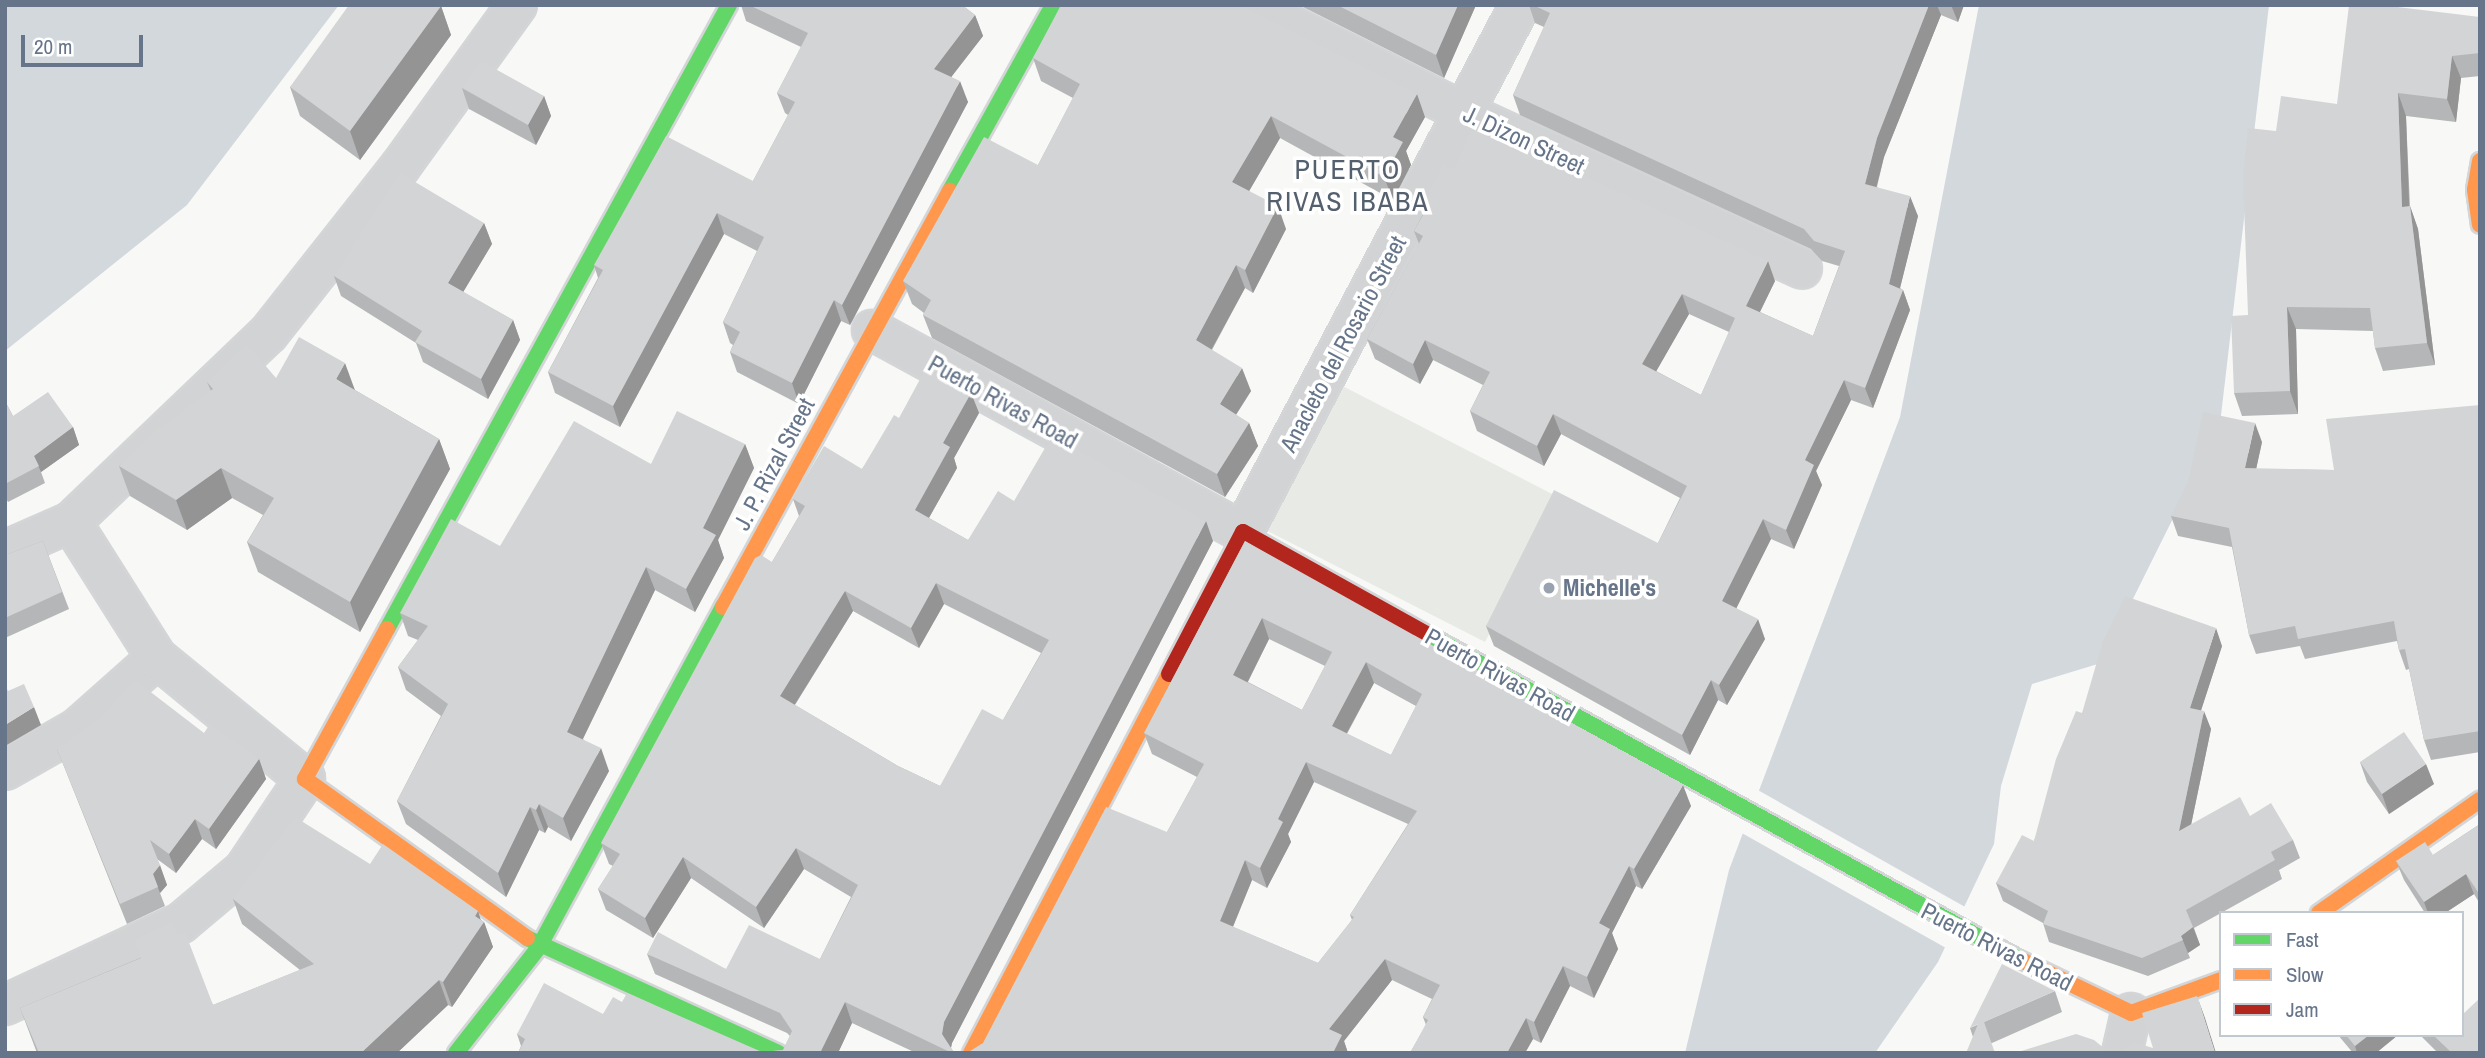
<!DOCTYPE html>
<style>
body{margin:0}
#map{position:relative;width:2485px;height:1058px;overflow:hidden;background:#f8f8f7;font-family:"Archivo Narrow",sans-serif}
div>[style]{position:absolute}
.green>*{inset:0;background:#e8ebe5}
.water>*{inset:0;background:#d2d8dc}
.pier>*{inset:0;background:#f8f8f7}
.roads{filter:drop-shadow(2px 0 #d3d5d7) drop-shadow(-2px 0 #d3d5d7) drop-shadow(0 2px #d3d5d7) drop-shadow(0 -2px #d3d5d7)}
.street>*{height:38px;margin:-19px;padding:0 19px;transform-origin:19px;border-radius:19px;background:#d2d3d4}
.fast>*{height:16px;margin:-8px;padding:0 8px;transform-origin:8px;border-radius:8px;background:#63d668}
.slow>*{height:16px;margin:-8px;padding:0 8px;transform-origin:8px;border-radius:8px;background:#ff974d}
.jam>*{height:16px;margin:-8px;padding:0 8px;transform-origin:8px;border-radius:8px;background:#b3261e}
.wall>*{inset:0;background:#b5b6b7}
.shaded-wall>*{inset:0;background:#949495}
.building>*{inset:0;background:#d3d4d5}
.dots>*{width:19px;height:19px;translate:-50% -50%;box-sizing:border-box;border:4px solid #fff;border-radius:50%}
span{translate:-50% -50%;white-space:nowrap;text-align:center;line-height:1.15;-webkit-text-stroke:7px #fff;paint-order:stroke}
.street-label{font-size:24px;color:#667589}
.poi-label{font-size:24px;color:#667589;font-weight:700}
.left{translate:0 -50%;text-align:left}
.quarter-label{font-size:28px;color:#55606e;letter-spacing:2px}
.frame{position:absolute;inset:0;border:7px solid #667589;pointer-events:none}
.legend{position:absolute;left:2219px;top:911px;width:245px;height:126px;box-sizing:border-box;background:#fff;border:2px solid #c2c8d0;margin:0;padding:9px 12px;list-style:none;font-size:21px;color:#667589}
.legend li{display:flex;align-items:center;gap:14px;height:35px}
.legend b{width:35px;border:2px solid #c2c8d0}
.scale{position:absolute;left:21px;top:35px;width:122px;height:32px;box-sizing:border-box;border:4px solid #667589;border-top:0;padding-left:9px;font-size:21px;line-height:24px;white-space:nowrap;color:#667589;-webkit-text-stroke:5px #fff;paint-order:stroke}
</style>
<div id="map">
<div class="green">
<div style="clip-path:polygon(1331px 380px,1560px 498px,1485px 642px,1256px 525px)"></div>
</div>
<div class="water">
<div style="clip-path:polygon(5px 5px,339px 5px,187px 205px,5px 351px)"></div>
<div style="clip-path:polygon(1979px 5px,2269px 5px,2220px 424px,2101px 663px,2032px 684px,2001px 786px,1994px 844px,1938px 962px,1875px 1053px,1685px 1053px,1729px 870px,1900px 417px)"></div>
</div>
<div class="pier">
<div style="clip-path:polygon(1756px 789px,1967px 908px,1946px 948px,1740px 832px)"></div>
</div>
<div class="roads">
<div class="street">
<div style="left:1250px;top:5px;width:241px;rotate:26.7deg"></div>
<div style="left:1465px;top:113px;width:371px;rotate:24.8deg"></div>
<div style="left:872px;top:330px;width:422px;rotate:28.6deg"></div>
<div style="left:1243px;top:532px;width:595px;rotate:-62.27deg"></div>
<div style="left:5px;top:551px;width:72px;rotate:-23.7deg"></div>
<div style="left:71px;top:522px;width:272px;rotate:-43.7deg"></div>
<div style="left:268px;top:334px;width:213px;rotate:-51.7deg"></div>
<div style="left:400px;top:167px;width:200px;rotate:-54.2deg"></div>
<div style="left:5px;top:770px;width:83px;rotate:-29.7deg"></div>
<div style="left:77px;top:729px;width:107px;rotate:-41.6deg"></div>
<div style="left:5px;top:1005px;width:194px;rotate:-25deg"></div>
<div style="left:181px;top:923px;width:82px;rotate:-40.1deg"></div>
<div style="left:244px;top:870px;width:110px;rotate:-56.2deg"></div>
<div style="left:305px;top:779px;width:191px;rotate:-140.7deg"></div>
<div style="left:157px;top:658px;width:161px;rotate:-122.3deg"></div>
<div style="left:2122px;top:1053px;width:41px;rotate:-77.3deg"></div>
</div>
<div class="fast">
<div style="left:950px;top:191px;width:213px;rotate:-61deg"></div>
<div style="left:387px;top:629px;width:712px;rotate:-61.27deg"></div>
<div style="left:1428px;top:635px;width:674px;rotate:28.73deg"></div>
<div style="left:527px;top:938px;width:276px;rotate:24.6deg"></div>
<div style="left:456px;top:1053px;width:135px;rotate:-51.9deg"></div>
<div style="left:539px;top:947px;width:387px;rotate:-61.6deg"></div>
</div>
<div class="slow">
<div style="left:2480px;top:161px;width:29px;rotate:100deg"></div>
<div style="left:2475px;top:190px;width:35px;rotate:82deg"></div>
<div style="left:723px;top:607px;width:474px;rotate:-61.4deg"></div>
<div style="left:387px;top:629px;width:171px;rotate:118.7deg"></div>
<div style="left:305px;top:779px;width:273px;rotate:35.6deg"></div>
<div style="left:2319px;top:913px;width:197px;rotate:-35.1deg"></div>
<div style="left:2019px;top:959px;width:124px;rotate:25.7deg"></div>
<div style="left:2131px;top:1013px;width:96px;rotate:-20.1deg"></div>
<div style="left:971px;top:1053px;width:428px;rotate:-62.4deg"></div>
</div>
<div class="jam">
<div style="left:1169px;top:674px;width:160px;rotate:-62.5deg"></div>
<div style="left:1243px;top:532px;width:212px;rotate:29.1deg"></div>
</div>
</div>
<div class="wall">
<div style="clip-path:polygon(741px 5px,962px 5px,975px 15px,983px 36px,951px 77px,968px 102px,850px 325px,841px 321px,799px 404px,737px 372px,730px 352px,733px 345px,730px 343px,723px 322px,757px 251px,724px 234px,620px 427px,555px 393px,548px 372px,598px 278px,594px 265px,753px 181px,788px 115px,785px 113px,777px 93px,801px 47px,746px 21px)"></div>
<div style="clip-path:polygon(1299px 5px,1476px 5px,1444px 78px)"></div>
<div style="clip-path:polygon(evenodd,1529px 5px,1964px 5px,1958px 22px,1941px 15px,1884px 157px,1877px 187px,1918px 216px,1900px 288px,1903px 290px,1910px 310px,1873px 408px,1851px 400px,1816px 471px,1822px 485px,1794px 549px,1771px 539px,1736px 608px,1765px 639px,1727px 705px,1718px 700px,1690px 755px,1494px 646px,1486px 626px,1658px 543px,1680px 498px,1561px 434px,1544px 466px,1477px 431px,1470px 411px,1483px 385px,1433px 360px,1420px 384px,1375px 359px,1367px 339px,1419px 244px,1414px 231px,1426px 208px,1424px 201px,1453px 170px,1775px 281px,1760px 312px,1813px 336px,1839px 266px,1822px 261px,1811px 249px,1520px 115px,1513px 95px,1544px 27px,1535px 23px,1529px 5px,1689px 314px,1729px 332px,1701px 395px,1656px 371px,1689px 314px)"></div>
<div style="clip-path:polygon(441px 6px,451px 35px,360px 160px,300px 116px,290px 87px)"></div>
<div style="clip-path:polygon(2480px 17px,2480px 76px,2461px 78px,2456px 122px,2406px 116px,2410px 206px,2418px 229px,2435px 365px,2383px 371px,2375px 348px,2373px 331px,2296px 329px,2298px 414px,2242px 416px,2234px 393px,2248px 315px,2276px 131px,2337px 104px)"></div>
<div style="clip-path:polygon(1033px 58px,1425px 117px,1406px 151px,1411px 165px,1393px 200px,1280px 138px,1249px 191px,1286px 229px,1253px 293px,1245px 288px,1212px 350px,1251px 391px,1236px 415px,1249px 423px,1258px 446px,1225px 497px,932px 338px,923px 315px,924px 313px,912px 304px,903px 281px,1038px 165px,1073px 98px,1041px 81px)"></div>
<div style="clip-path:polygon(462px 88px,544px 96px,551px 116px,536px 145px,469px 109px)"></div>
<div style="clip-path:polygon(484px 223px,492px 244px,463px 292px,513px 320px,520px 340px,488px 399px,423px 362px,416px 343px,341px 296px,334px 276px)"></div>
<div style="clip-path:polygon(276px 378px,355px 390px,439px 439px,450px 469px,360px 632px,258px 572px,247px 542px,263px 515px,232px 498px,187px 530px,130px 496px,119px 466px,211px 391px,207px 382px)"></div>
<div style="clip-path:polygon(evenodd,971px 393px,979px 413px,954px 458px,957px 468px,929px 518px,968px 540px,1014px 501px,1213px 541px,952px 1043px,951px 1048px,953px 1051px,959px 1053px,916px 1053px,852px 1023px,838px 1053px,518px 1053px,521px 1046px,517px 1034px,603px 1014px,622px 1002px,762px 1052px,783px 1050px,790px 1036px,787px 1033px,655px 974px,647px 954px,726px 969px,820px 959px,851px 897px,804px 869px,764px 928px,691px 878px,653px 938px,606px 910px,598px 889px,613px 866px,609px 864px,601px 843px,772px 562px,799px 516px,793px 499px,862px 469px,899px 418px,971px 393px,944px 604px,1041px 653px,1003px 720px,940px 786px,898px 766px,795px 705px,853px 611px,919px 648px,944px 604px)"></div>
<div style="clip-path:polygon(5px 401px,13px 416px,73px 427px,79px 445px,41px 472px,45px 483px,8px 502px,5px 497px)"></div>
<div style="clip-path:polygon(2480px 405px,2480px 752px,2431px 760px,2424px 740px,2409px 669px,2406px 670px,2399px 650px,2397px 641px,2305px 659px,2300px 646px,2256px 654px,2249px 635px,2232px 547px,2178px 536px,2171px 516px,2262px 442px,2256px 469px,2334px 470px)"></div>
<div style="clip-path:polygon(745px 444px,754px 468px,718px 540px,724px 558px,695px 612px,655px 590px,583px 739px,609px 771px,571px 841px,548px 827px,545px 833px,539px 830px,506px 897px,406px 824px,397px 801px,441px 716px,406px 690px,398px 667px,418px 640px,408px 636px,400px 613px,500px 546px,651px 464px)"></div>
<div style="clip-path:polygon(43px 541px,69px 609px,5px 638px,5px 555px)"></div>
<div style="clip-path:polygon(evenodd,1245px 541px,1691px 806px,1642px 889px,1636px 886px,1612px 933px,1618px 949px,1594px 998px,1570px 986px,1541px 1043px,1533px 1039px,1525px 1053px,1410px 1053px,1426px 1025px,1423px 1017px,1432px 999px,1392px 980px,1344px 1041px,1348px 1053px,967px 1053px,983px 1043px,1167px 832px,1197px 777px,1152px 754px,1144px 733px,1245px 541px,1269px 639px,1325px 666px,1302px 710px,1248px 682px,1269px 639px,1245px 541px,1374px 683px,1416px 706px,1391px 755px,1347px 734px,1374px 683px,1245px 541px,1314px 782px,1408px 824px,1350px 915px,1352px 920px,1318px 963px,1233px 927px,1252px 880px,1267px 888px,1291px 842px,1288px 834px,1314px 782px)"></div>
<div style="clip-path:polygon(2222px 646px,2201px 710px,2211px 729px,2191px 825px,2250px 816px,2293px 840px,2300px 858px,2279px 870px,2282px 879px,2194px 928px,2200px 945px,2188px 953px,2190px 958px,2148px 976px,2049px 942px,2043px 923px,2003px 901px,1996px 883px,2034px 841px,2082px 713px)"></div>
<div style="clip-path:polygon(204px 733px,259px 759px,266px 779px,216px 849px,202px 839px,176px 873px,157px 859px,167px 885px,160px 893px,165px 906px,127px 924px,57px 749px)"></div>
<div style="clip-path:polygon(2360px 762px,2434px 784px,2389px 814px,2367px 782px)"></div>
<div style="clip-path:polygon(2480px 824px,2480px 904px,2474px 894px,2445px 913px,2425px 913px,2404px 880px,2396px 861px,2433px 855px)"></div>
<div style="clip-path:polygon(370px 864px,478px 911px,480px 919px,484px 922px,493px 947px,452px 1007px,448px 1005px,397px 1053px,37px 1053px,20px 1008px,140px 958px,177px 935px,213px 1005px,300px 970px,242px 924px,233px 899px)"></div>
<div style="clip-path:polygon(2055px 991px,2062px 1012px,1992px 1043px,1973px 1037px,1970px 1028px)"></div>
<div style="clip-path:polygon(2338px 1035px,2398px 1035px,2376px 1053px,2353px 1053px)"></div>
<div style="clip-path:polygon(2420px 1035px,2462px 1035px,2480px 1053px,2438px 1053px)"></div>
</div>
<div class="shaded-wall">
<div style="clip-path:polygon(1458px 5px,1476px 5px,1444px 78px,1436px 55px)"></div>
<div style="clip-path:polygon(1929px 5px,1937px 5px,1941px 15px,1884px 157px,1872px 204px,1865px 184px,1877px 138px)"></div>
<div style="clip-path:polygon(1951px 5px,1964px 5px,1958px 22px)"></div>
<div style="clip-path:polygon(441px 6px,451px 35px,360px 160px,350px 131px)"></div>
<div style="clip-path:polygon(975px 15px,983px 36px,942px 89px,934px 69px)"></div>
<div style="clip-path:polygon(2452px 56px,2461px 78px,2456px 122px,2447px 99px)"></div>
<div style="clip-path:polygon(960px 81px,968px 102px,850px 325px,842px 305px)"></div>
<div style="clip-path:polygon(2398px 93px,2406px 116px,2410px 230px,2402px 207px)"></div>
<div style="clip-path:polygon(1417px 94px,1425px 117px,1406px 151px,1411px 165px,1393px 200px,1384px 177px,1393px 137px)"></div>
<div style="clip-path:polygon(544px 96px,551px 116px,536px 145px,528px 125px)"></div>
<div style="clip-path:polygon(1271px 116px,1280px 138px,1241px 205px,1232px 182px)"></div>
<div style="clip-path:polygon(1910px 196px,1918px 216px,1896px 304px,1889px 284px)"></div>
<div style="clip-path:polygon(1278px 206px,1286px 229px,1253px 293px,1245px 270px)"></div>
<div style="clip-path:polygon(2410px 206px,2418px 229px,2435px 365px,2427px 343px)"></div>
<div style="clip-path:polygon(717px 213px,724px 234px,620px 427px,613px 406px)"></div>
<div style="clip-path:polygon(484px 223px,492px 244px,456px 304px,448px 283px)"></div>
<div style="clip-path:polygon(1768px 261px,1775px 281px,1753px 326px,1746px 306px)"></div>
<div style="clip-path:polygon(1236px 265px,1245px 288px,1204px 363px,1196px 340px)"></div>
<div style="clip-path:polygon(1903px 290px,1910px 310px,1873px 408px,1865px 388px)"></div>
<div style="clip-path:polygon(1682px 294px,1689px 314px,1649px 384px,1642px 364px)"></div>
<div style="clip-path:polygon(834px 300px,841px 321px,799px 404px,792px 383px)"></div>
<div style="clip-path:polygon(2287px 307px,2296px 329px,2298px 414px,2290px 391px)"></div>
<div style="clip-path:polygon(513px 320px,520px 340px,488px 399px,481px 379px)"></div>
<div style="clip-path:polygon(1425px 340px,1433px 360px,1420px 384px,1413px 364px)"></div>
<div style="clip-path:polygon(345px 363px,356px 393px,336px 379px)"></div>
<div style="clip-path:polygon(1242px 368px,1251px 391px,1228px 427px,1220px 404px)"></div>
<div style="clip-path:polygon(1844px 380px,1851px 400px,1816px 471px,1822px 485px,1794px 549px,1786px 530px,1805px 460px)"></div>
<div style="clip-path:polygon(971px 393px,979px 413px,954px 458px,957px 468px,922px 530px,915px 510px,943px 443px)"></div>
<div style="clip-path:polygon(1553px 414px,1561px 434px,1544px 466px,1537px 446px)"></div>
<div style="clip-path:polygon(1249px 423px,1258px 446px,1225px 497px,1217px 474px)"></div>
<div style="clip-path:polygon(2255px 423px,2262px 442px,2252px 488px,2245px 468px)"></div>
<div style="clip-path:polygon(73px 427px,79px 445px,41px 472px,34px 456px)"></div>
<div style="clip-path:polygon(439px 439px,450px 469px,360px 632px,350px 602px)"></div>
<div style="clip-path:polygon(745px 444px,754px 468px,718px 540px,724px 558px,695px 612px,686px 589px,703px 528px)"></div>
<div style="clip-path:polygon(221px 468px,232px 498px,187px 530px,176px 500px)"></div>
<div style="clip-path:polygon(1763px 519px,1771px 539px,1730px 621px,1722px 601px)"></div>
<div style="clip-path:polygon(1206px 521px,1213px 541px,952px 1043px,950px 1052px,942px 1034px,944px 1022px)"></div>
<div style="clip-path:polygon(646px 567px,655px 590px,575px 755px,567px 732px)"></div>
<div style="clip-path:polygon(936px 583px,944px 604px,919px 648px,911px 628px)"></div>
<div style="clip-path:polygon(845px 591px,853px 611px,787px 717px,780px 696px)"></div>
<div style="clip-path:polygon(1262px 618px,1269px 639px,1241px 695px,1233px 675px)"></div>
<div style="clip-path:polygon(1758px 619px,1765px 639px,1727px 705px,1719px 685px)"></div>
<div style="clip-path:polygon(2216px 628px,2222px 646px,2196px 726px,2190px 708px)"></div>
<div style="clip-path:polygon(1366px 662px,1374px 683px,1339px 747px,1332px 726px)"></div>
<div style="clip-path:polygon(1711px 680px,1718px 700px,1690px 755px,1682px 735px)"></div>
<div style="clip-path:polygon(34px 707px,41px 725px,5px 746px,5px 725px)"></div>
<div style="clip-path:polygon(2204px 711px,2211px 729px,2186px 849px,2179px 831px)"></div>
<div style="clip-path:polygon(601px 748px,609px 771px,571px 841px,563px 818px)"></div>
<div style="clip-path:polygon(259px 759px,266px 779px,216px 849px,209px 829px)"></div>
<div style="clip-path:polygon(1306px 762px,1314px 782px,1288px 834px,1291px 842px,1267px 888px,1260px 868px,1278px 819px)"></div>
<div style="clip-path:polygon(2426px 764px,2434px 784px,2389px 814px,2382px 794px)"></div>
<div style="clip-path:polygon(1683px 785px,1691px 806px,1642px 889px,1634px 869px)"></div>
<div style="clip-path:polygon(539px 804px,548px 827px,545px 833px,536px 810px)"></div>
<div style="clip-path:polygon(530px 807px,539px 830px,506px 897px,498px 873px)"></div>
<div style="clip-path:polygon(195px 819px,202px 839px,176px 873px,169px 854px)"></div>
<div style="clip-path:polygon(796px 848px,804px 869px,764px 928px,756px 907px)"></div>
<div style="clip-path:polygon(683px 857px,691px 878px,653px 938px,645px 918px)"></div>
<div style="clip-path:polygon(1245px 860px,1252px 880px,1227px 941px,1220px 921px)"></div>
<div style="clip-path:polygon(160px 865px,167px 885px,160px 893px,153px 874px)"></div>
<div style="clip-path:polygon(1629px 866px,1636px 886px,1612px 933px,1618px 949px,1594px 998px,1587px 977px,1599px 923px)"></div>
<div style="clip-path:polygon(2466px 874px,2474px 894px,2445px 913px,2428px 913px,2424px 902px)"></div>
<div style="clip-path:polygon(478px 911px,482px 924px,484px 922px,493px 947px,452px 1007px,443px 982px)"></div>
<div style="clip-path:polygon(2193px 927px,2200px 945px,2188px 953px,2181px 936px)"></div>
<div style="clip-path:polygon(1385px 959px,1392px 980px,1344px 1041px,1348px 1053px,1333px 1053px,1329px 1029px)"></div>
<div style="clip-path:polygon(1563px 966px,1570px 986px,1541px 1043px,1534px 1022px)"></div>
<div style="clip-path:polygon(439px 980px,448px 1005px,397px 1053px,361px 1053px)"></div>
<div style="clip-path:polygon(2197px 996px,2205px 1018px,2216px 1053px,2215px 1053px)"></div>
<div style="clip-path:polygon(845px 1002px,852px 1023px,838px 1053px,820px 1053px)"></div>
<div style="clip-path:polygon(1526px 1018px,1533px 1039px,1525px 1053px,1507px 1053px)"></div>
<div style="clip-path:polygon(2369px 1035px,2398px 1035px,2376px 1053px,2357px 1053px,2355px 1046px)"></div>
</div>
<div class="building">
<div style="clip-path:polygon(349px 5px,440px 5px,441px 6px,350px 131px,290px 87px)"></div>
<div style="clip-path:polygon(749px 5px,962px 5px,975px 15px,934px 69px,960px 81px,842px 305px,834px 300px,792px 383px,730px 352px,740px 332px,723px 322px,764px 237px,717px 213px,613px 406px,548px 372px,603px 270px,594px 265px,666px 136px,753px 181px,795px 102px,777px 93px,808px 33px)"></div>
<div style="clip-path:polygon(1061px 5px,1239px 5px,1417px 94px,1393px 137px,1403px 142px,1384px 177px,1271px 116px,1232px 182px,1278px 206px,1245px 270px,1236px 265px,1196px 340px,1242px 368px,1220px 404px,1249px 423px,1217px 474px,923px 315px,931px 300px,903px 281px,984px 137px,1038px 165px,1080px 84px,1033px 58px)"></div>
<div style="clip-path:polygon(1337px 5px,1458px 5px,1436px 55px)"></div>
<div style="clip-path:polygon(evenodd,1533px 5px,1929px 5px,1877px 138px,1865px 184px,1910px 196px,1889px 284px,1903px 290px,1865px 388px,1844px 380px,1805px 460px,1814px 465px,1786px 530px,1763px 519px,1722px 601px,1758px 619px,1719px 685px,1711px 680px,1682px 735px,1486px 626px,1554px 490px,1658px 543px,1687px 486px,1553px 414px,1537px 446px,1470px 411px,1490px 372px,1425px 340px,1413px 364px,1367px 339px,1423px 236px,1414px 231px,1429px 204px,1424px 201px,1443px 165px,1453px 170px,1474px 125px,1768px 261px,1746px 306px,1813px 336px,1845px 251px,1814px 241px,1804px 229px,1513px 95px,1550px 13px,1533px 5px,1682px 294px,1735px 318px,1701px 395px,1642px 364px,1682px 294px)"></div>
<div style="clip-path:polygon(2349px 5px,2381px 5px,2480px 17px,2480px 53px,2452px 56px,2447px 99px,2398px 93px,2402px 207px,2410px 206px,2427px 343px,2375px 348px,2370px 308px,2287px 307px,2290px 391px,2234px 393px,2231px 316px,2248px 315px,2243px 176px,2248px 128px,2276px 131px,2281px 96px,2337px 104px)"></div>
<div style="clip-path:polygon(481px 61px,544px 96px,528px 125px,462px 88px)"></div>
<div style="clip-path:polygon(400px 173px,484px 223px,448px 283px,513px 320px,481px 379px,415px 342px,422px 331px,334px 276px)"></div>
<div style="clip-path:polygon(299px 337px,345px 363px,336px 379px,439px 439px,350px 602px,247px 542px,274px 498px,221px 468px,176px 500px,119px 466px,158px 429px,213px 389px,207px 382px,247px 344px,276px 378px)"></div>
<div style="clip-path:polygon(evenodd,926px 368px,971px 393px,943px 443px,950px 447px,915px 510px,968px 540px,998px 491px,1014px 501px,1052px 436px,1206px 521px,944px 1022px,942px 1034px,953px 1051px,959px 1053px,952px 1053px,845px 1002px,820px 1053px,518px 1053px,525px 1039px,517px 1034px,544px 983px,603px 1014px,613px 997px,622px 1002px,627px 993px,762px 1052px,783px 1050px,792px 1031px,780px 1013px,647px 954px,658px 932px,726px 969px,749px 925px,820px 959px,858px 885px,796px 848px,756px 907px,683px 857px,645px 918px,598px 889px,620px 854px,601px 843px,755px 558px,761px 555px,772px 562px,805px 506px,793px 499px,824px 446px,862px 469px,894px 415px,899px 418px,926px 368px,936px 583px,1049px 640px,1003px 720px,982px 709px,940px 786px,898px 766px,780px 696px,845px 591px,911px 628px,936px 583px)"></div>
<div style="clip-path:polygon(48px 392px,73px 427px,34px 456px,39px 466px,5px 484px,5px 401px,13px 416px)"></div>
<div style="clip-path:polygon(2480px 405px,2480px 731px,2424px 740px,2405px 649px,2399px 650px,2394px 621px,2298px 639px,2295px 626px,2249px 635px,2229px 528px,2171px 516px,2188px 482px,2203px 412px,2255px 423px,2245px 468px,2334px 470px,2326px 419px)"></div>
<div style="clip-path:polygon(677px 411px,745px 444px,703px 528px,716px 535px,686px 589px,646px 567px,567px 732px,601px 748px,563px 818px,539px 804px,536px 810px,530px 807px,498px 873px,397px 801px,448px 704px,398px 667px,428px 626px,400px 613px,451px 519px,500px 546px,574px 421px,651px 464px)"></div>
<div style="clip-path:polygon(43px 541px,62px 592px,5px 618px,5px 555px)"></div>
<div style="clip-path:polygon(evenodd,1245px 541px,1683px 785px,1634px 869px,1629px 866px,1599px 923px,1610px 929px,1587px 977px,1563px 966px,1534px 1022px,1526px 1018px,1507px 1053px,1410px 1053px,1428px 1020px,1423px 1017px,1440px 985px,1385px 959px,1329px 1029px,1342px 1035px,1333px 1053px,967px 1053px,983px 1043px,1106px 807px,1167px 832px,1204px 764px,1144px 733px,1245px 541px,1262px 618px,1332px 652px,1302px 710px,1233px 675px,1262px 618px,1245px 541px,1366px 662px,1422px 694px,1391px 755px,1332px 726px,1366px 662px,1245px 541px,1306px 762px,1417px 811px,1350px 915px,1354px 917px,1318px 963px,1220px 921px,1245px 860px,1260px 868px,1283px 822px,1278px 819px,1306px 762px)"></div>
<div style="clip-path:polygon(2125px 596px,2216px 628px,2190px 708px,2204px 711px,2179px 831px,2240px 797px,2250px 816px,2271px 803px,2293px 840px,2271px 852px,2275px 860px,2186px 910px,2193px 927px,2181px 936px,2183px 940px,2142px 958px,2043px 924px,2048px 911px,1996px 883px,2022px 835px,2034px 841px,2056px 759px,2076px 711px,2082px 713px,2103px 641px)"></div>
<div style="clip-path:polygon(135px 680px,204px 733px,210px 724px,259px 759px,209px 829px,195px 819px,169px 854px,150px 840px,160px 865px,153px 874px,158px 887px,120px 904px,57px 749px,99px 719px)"></div>
<div style="clip-path:polygon(24px 684px,34px 707px,5px 725px,5px 685px,8px 691px)"></div>
<div style="clip-path:polygon(2404px 732px,2426px 764px,2382px 794px,2360px 762px)"></div>
<div style="clip-path:polygon(295px 817px,370px 864px,383px 844px,478px 911px,475px 916px,484px 922px,443px 982px,439px 980px,361px 1053px,39px 1053px,20px 1008px,141px 958px,134px 940px,172px 922px,177px 935px,185px 932px,213px 1005px,314px 964px,233px 899px)"></div>
<div style="clip-path:polygon(2480px 824px,2480px 895px,2466px 874px,2424px 902px,2396px 861px,2425px 842px,2433px 855px)"></div>
<div style="clip-path:polygon(2002px 964px,2055px 991px,1984px 1022px,1995px 1053px,1966px 1053px,1978px 1024px,1970px 1028px)"></div>
<div style="clip-path:polygon(2197px 996px,2215px 1053px,2116px 1053px,2121px 1052px,2133px 1042px,2153px 1048px,2142px 1013px)"></div>
<div style="clip-path:polygon(2480px 998px,2480px 1053px,2452px 1053px,2433px 1035px,2462px 1035px,2462px 1015px)"></div>
<div style="clip-path:polygon(2076px 1034px,2094px 1040px,2110px 1053px,2015px 1053px)"></div>
<div style="clip-path:polygon(2346px 1035px,2369px 1035px,2355px 1046px)"></div>
</div>
<div class="dots">
<div style="left:1549px;top:588px;background:#99a3b0"></div>
</div>
<div class="street-label">
<span style="left:1524px;top:140px;rotate:25deg">J. Dizon Street</span>
<span style="left:1343px;top:344px;rotate:-62deg">Anacleto del Rosario Street</span>
<span style="left:1003px;top:402px;rotate:29deg">Puerto Rivas Road</span>
<span style="left:774px;top:464px;rotate:-62deg">J. P. Rizal Street</span>
<span style="left:1500px;top:675px;rotate:29deg">Puerto Rivas Road</span>
<span style="left:1997px;top:947px;rotate:27deg">Puerto Rivas Road</span>
</div>
<div class="poi-label">
<span class="left" style="left:1563px;top:588px">Michelle's</span>
</div>
<div class="quarter-label">
<span style="left:1348px;top:185px">PUERTO<br>RIVAS IBABA</span>
</div>
<div class="frame"></div>
<ul class="legend">
<li><b style="height:9px;background:#63d668"></b>Fast</li>
<li><b style="height:9px;background:#ff974d"></b>Slow</li>
<li><b style="height:9px;background:#b3261e"></b>Jam</li>
</ul>
<div class="scale">20 m</div>
</div>
